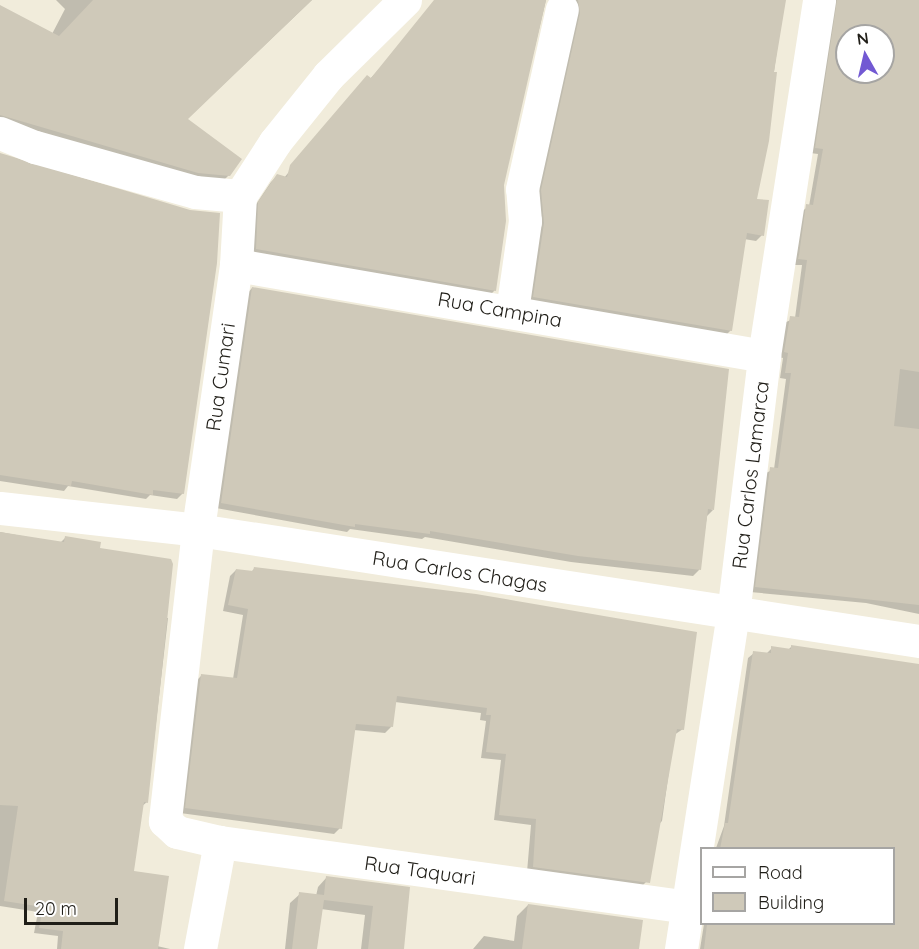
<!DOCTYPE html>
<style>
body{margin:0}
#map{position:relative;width:919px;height:949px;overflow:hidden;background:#f1ecdb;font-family:Quicksand,sans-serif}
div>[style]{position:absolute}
.shadow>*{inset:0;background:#0003}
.building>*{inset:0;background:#cfc9b9}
.minor>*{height:33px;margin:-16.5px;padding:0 16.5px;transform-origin:16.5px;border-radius:16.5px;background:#fff}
span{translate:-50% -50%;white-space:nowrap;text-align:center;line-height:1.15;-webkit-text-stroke:4.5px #fff;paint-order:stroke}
.street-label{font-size:20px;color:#201e18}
.legend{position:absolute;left:700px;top:847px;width:195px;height:78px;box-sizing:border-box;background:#fff;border:2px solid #a6a5a3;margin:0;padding:8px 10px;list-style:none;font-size:18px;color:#201e18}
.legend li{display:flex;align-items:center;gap:12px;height:30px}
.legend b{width:30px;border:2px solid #a6a5a3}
.north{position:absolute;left:835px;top:24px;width:60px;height:60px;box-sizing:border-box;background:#fff;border:2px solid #a6a5a3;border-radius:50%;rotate:352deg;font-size:16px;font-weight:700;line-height:24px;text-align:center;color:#201e18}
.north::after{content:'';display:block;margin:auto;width:21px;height:27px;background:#7259d3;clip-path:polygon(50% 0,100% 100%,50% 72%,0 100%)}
.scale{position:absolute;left:24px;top:898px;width:94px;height:27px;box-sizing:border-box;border:3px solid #201e18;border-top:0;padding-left:8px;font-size:18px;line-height:21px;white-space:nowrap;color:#201e18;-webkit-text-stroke:4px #fff;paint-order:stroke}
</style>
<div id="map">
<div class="shadow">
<div style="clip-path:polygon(56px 0,312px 0,186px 120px,229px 175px,211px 193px,0 137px,0 29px,52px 34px,65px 9px)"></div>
<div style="clip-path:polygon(442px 0,546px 0,502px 185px,495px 290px,489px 296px,251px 255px,253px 209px,271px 182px,277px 176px,284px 178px,361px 83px,370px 79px)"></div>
<div style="clip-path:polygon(565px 0,784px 0,756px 200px,762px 235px,756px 241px,744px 239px,731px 330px,725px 336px,528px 303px,536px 197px)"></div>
<div style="clip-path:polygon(evenodd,831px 0,919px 0,919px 614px,866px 603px,750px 592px,764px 474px,774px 469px,786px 379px,780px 378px,783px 358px,779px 357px,784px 323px,795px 318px,802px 265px,793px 265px,801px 212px,809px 206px,818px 154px,810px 153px,831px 0,847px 36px,883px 36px,883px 72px,847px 72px,847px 36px)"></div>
<div style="clip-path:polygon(0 155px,183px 493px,177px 499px,150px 495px,146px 499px,68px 486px,64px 491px,0 481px)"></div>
<div style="clip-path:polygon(252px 288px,713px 510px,707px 516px,699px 570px,693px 576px,571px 562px,425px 537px,422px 539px,350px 529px,347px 532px,216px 508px,246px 295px)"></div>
<div style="clip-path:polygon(0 532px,60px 543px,65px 538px,98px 549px,163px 618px,168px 618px,147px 802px,141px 807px,132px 872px,157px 946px,170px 949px,57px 949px,58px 936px,34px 933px,38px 912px,0 906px)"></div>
<div style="clip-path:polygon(254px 569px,683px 729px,674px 735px,662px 821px,656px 827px,646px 882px,640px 888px,527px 872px,531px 825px,494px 820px,501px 760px,481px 758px,486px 721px,480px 720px,481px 713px,395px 702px,391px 727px,385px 733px,354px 730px,340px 828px,334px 834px,180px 813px,195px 682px,201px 676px,233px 679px,243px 615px,223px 611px,230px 576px,236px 570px,251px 572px)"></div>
<div style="clip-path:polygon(792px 646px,919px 667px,919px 949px,700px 949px,704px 924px,894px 924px,894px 848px,716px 848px,724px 826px,748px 658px,754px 653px,766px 654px,772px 648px,788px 650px)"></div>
<div style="clip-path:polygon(327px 877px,409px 889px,402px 949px,361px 949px,365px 915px,321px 909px,316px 949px,285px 949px,290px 903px,300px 894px,316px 896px,318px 887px)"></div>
<div style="clip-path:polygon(528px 905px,637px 949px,473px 949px,484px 936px,514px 941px,517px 916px)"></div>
</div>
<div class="building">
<div style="clip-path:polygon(93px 0,312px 0,188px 119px,242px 159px,230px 176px,198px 173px,0 115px,0 5px,59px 36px)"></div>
<div style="clip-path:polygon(434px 0,546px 0,504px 185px,506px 221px,496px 291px,256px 249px,258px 202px,277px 174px,287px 177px,290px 165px,367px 75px,371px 78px)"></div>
<div style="clip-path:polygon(578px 0,786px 0,774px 72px,777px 72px,769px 141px,757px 199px,769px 200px,764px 236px,747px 233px,732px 331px,533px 297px,544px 223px,541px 190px,580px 13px)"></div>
<div style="clip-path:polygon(evenodd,837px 0,919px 0,919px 372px,900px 369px,894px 426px,919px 429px,919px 605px,755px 587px,770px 467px,778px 468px,791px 373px,785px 373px,788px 353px,784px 352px,790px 316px,799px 317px,807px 260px,798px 259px,799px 255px,806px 204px,813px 205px,823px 149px,815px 148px,837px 0,847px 36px,883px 36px,883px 72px,847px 72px,847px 36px)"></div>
<div style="clip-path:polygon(0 153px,190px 210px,220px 213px,217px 263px,184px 494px,153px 490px,153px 495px,72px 481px,71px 486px,0 475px)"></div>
<div style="clip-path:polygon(252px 287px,729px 369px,714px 510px,708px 509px,701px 570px,578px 556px,430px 531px,430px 534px,355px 524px,355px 527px,221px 503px)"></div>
<div style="clip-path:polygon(0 532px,64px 542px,65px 536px,101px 542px,100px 548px,171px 559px,173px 564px,148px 803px,144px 802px,134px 871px,169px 876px,158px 949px,61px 949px,63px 931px,39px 928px,43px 907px,4px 901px,18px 806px,0 805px)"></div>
<div style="clip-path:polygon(254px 567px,476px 594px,697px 632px,684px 730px,677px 729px,650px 883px,533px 867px,536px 819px,499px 815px,506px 754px,486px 752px,491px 715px,486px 715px,487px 708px,397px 696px,393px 727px,356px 724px,342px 829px,185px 808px,201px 674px,237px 678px,248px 609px,228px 605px,236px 569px,253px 571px)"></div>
<div style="clip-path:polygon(791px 645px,919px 664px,919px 949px,704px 949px,707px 924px,894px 924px,894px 849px,720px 849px,725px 823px,728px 823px,753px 651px,771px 653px,771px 646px,791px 649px)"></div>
<div style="clip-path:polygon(326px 876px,410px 887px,404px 949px,368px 949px,373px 906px,324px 900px,317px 949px,292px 949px,299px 892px,324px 895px)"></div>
<div style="clip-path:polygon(528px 904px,643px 920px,639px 949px,522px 949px)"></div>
</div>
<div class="minor">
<div style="left:405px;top:0;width:108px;rotate:135.4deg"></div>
<div style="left:328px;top:76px;width:85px;rotate:128.8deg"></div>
<div style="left:275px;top:142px;width:64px;rotate:122.9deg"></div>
<div style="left:240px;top:196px;width:69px;rotate:93.3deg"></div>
<div style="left:236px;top:265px;width:268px;rotate:98.2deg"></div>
<div style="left:198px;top:530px;width:293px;rotate:96.5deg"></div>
<div style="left:165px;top:821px;width:16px;rotate:43deg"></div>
<div style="left:177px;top:832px;width:44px;rotate:13.1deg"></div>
<div style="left:220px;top:842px;width:472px;rotate:7.9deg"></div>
<div style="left:0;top:133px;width:38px;rotate:22deg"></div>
<div style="left:35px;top:147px;width:166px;rotate:15.7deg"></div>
<div style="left:195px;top:192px;width:45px;rotate:5.1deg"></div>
<div style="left:236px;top:265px;width:536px;rotate:9.78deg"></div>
<div style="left:512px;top:311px;width:91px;rotate:-81.8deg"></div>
<div style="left:525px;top:221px;width:32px;rotate:-95deg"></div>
<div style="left:522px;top:189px;width:184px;rotate:-77.5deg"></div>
<div style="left:0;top:508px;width:199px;rotate:6.3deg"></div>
<div style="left:198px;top:530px;width:729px;rotate:8.75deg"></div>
<div style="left:200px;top:949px;width:109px;rotate:-79.4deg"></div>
<div style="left:681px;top:949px;width:339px;rotate:-81.2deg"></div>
<div style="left:733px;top:614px;width:260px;rotate:-83.1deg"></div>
<div style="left:764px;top:356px;width:360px;rotate:-81.2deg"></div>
</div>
<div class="street-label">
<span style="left:500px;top:309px;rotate:10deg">Rua Campina</span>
<span style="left:220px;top:377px;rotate:-82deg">Rua Cumari</span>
<span style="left:750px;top:475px;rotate:-83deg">Rua Carlos Lamarca</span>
<span style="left:460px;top:571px;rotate:9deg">Rua Carlos Chagas</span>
<span style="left:420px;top:870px;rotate:8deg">Rua Taquari</span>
</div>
<ul class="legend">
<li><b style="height:8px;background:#fff"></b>Road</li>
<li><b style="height:16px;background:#cfc9b9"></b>Building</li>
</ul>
<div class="north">N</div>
<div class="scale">20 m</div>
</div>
